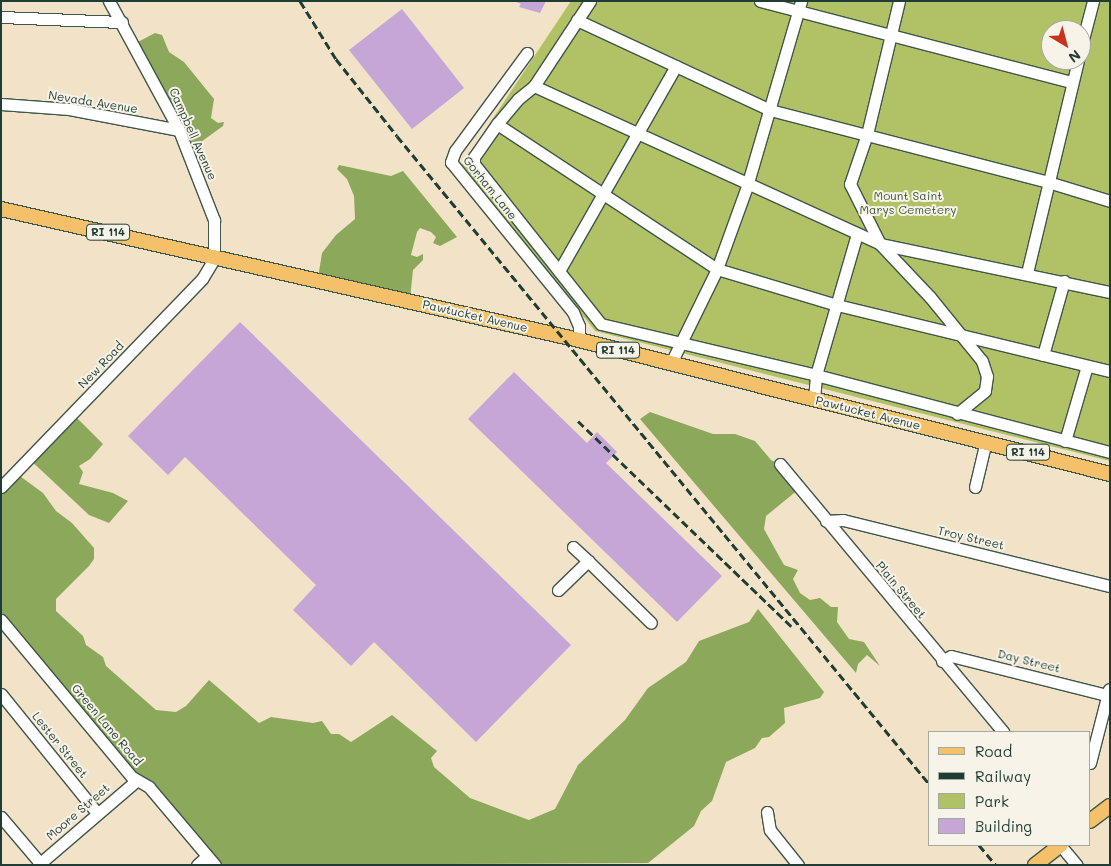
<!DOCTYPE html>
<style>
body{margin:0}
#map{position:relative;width:1111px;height:866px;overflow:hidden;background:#f2e2c8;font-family:Mali,sans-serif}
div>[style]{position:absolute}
.green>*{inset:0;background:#b1c266}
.forest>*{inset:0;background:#8ca85b}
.building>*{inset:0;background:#c6a6d7}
.roads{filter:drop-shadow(1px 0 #3f564a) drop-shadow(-1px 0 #3f564a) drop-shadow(0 1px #3f564a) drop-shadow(0 -1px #3f564a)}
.minor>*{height:11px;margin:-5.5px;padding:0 5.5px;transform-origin:5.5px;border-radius:5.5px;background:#fff}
.major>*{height:14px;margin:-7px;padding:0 7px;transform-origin:7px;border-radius:7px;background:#f4c16a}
.rail>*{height:3px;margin-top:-1.5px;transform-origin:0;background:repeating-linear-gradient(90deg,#1f3d34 0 8px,transparent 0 12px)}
span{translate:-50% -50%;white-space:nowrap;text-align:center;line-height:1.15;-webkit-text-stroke:4px #f7f3e8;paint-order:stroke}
.shield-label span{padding:1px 4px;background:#f7f3e8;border:1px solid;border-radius:4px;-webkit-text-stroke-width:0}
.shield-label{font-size:11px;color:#1f3d34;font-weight:700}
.street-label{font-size:12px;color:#1f3d34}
.park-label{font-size:12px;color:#3c583e}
.frame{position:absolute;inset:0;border:2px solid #1f3d34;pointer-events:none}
.legend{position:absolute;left:928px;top:731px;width:162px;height:115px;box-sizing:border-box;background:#f7f3e8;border:1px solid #a1aaa0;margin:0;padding:6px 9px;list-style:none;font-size:15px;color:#1f3d34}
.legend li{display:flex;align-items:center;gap:10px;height:25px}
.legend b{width:25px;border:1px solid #a1aaa0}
.north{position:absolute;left:1041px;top:20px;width:50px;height:50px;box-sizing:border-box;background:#f7f3e8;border:1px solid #a1aaa0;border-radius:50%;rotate:143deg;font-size:14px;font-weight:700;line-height:20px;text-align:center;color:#1f3d34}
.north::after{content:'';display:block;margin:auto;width:18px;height:22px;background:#c8321e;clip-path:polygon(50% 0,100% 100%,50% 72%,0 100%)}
</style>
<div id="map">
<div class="green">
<div style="clip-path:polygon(evenodd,571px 1px,1110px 1px,1110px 461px,595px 331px,462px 165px,571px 1px,1051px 30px,1081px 30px,1081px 60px,1051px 60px,1051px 30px)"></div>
</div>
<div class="forest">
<div style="clip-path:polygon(155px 33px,162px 35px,169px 52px,184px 62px,214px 99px,211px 118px,218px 123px,224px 122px,223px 126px,194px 147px,187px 148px,136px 43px)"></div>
<div style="clip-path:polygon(339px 165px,391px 176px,403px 171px,457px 237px,440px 246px,433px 243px,436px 237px,431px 232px,420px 228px,417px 232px,411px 255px,417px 257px,423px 254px,423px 260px,413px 270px,410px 299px,318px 278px,322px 253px,336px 235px,355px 219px,354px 196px,347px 179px,337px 169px)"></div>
<div style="clip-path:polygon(71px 412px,103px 444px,90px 459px,79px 466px,83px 472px,79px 484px,113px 493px,128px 501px,109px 523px,89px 515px,26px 456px)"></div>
<div style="clip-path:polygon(650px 412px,713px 434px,735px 434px,755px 441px,771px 460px,779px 464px,799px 489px,766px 516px,764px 529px,784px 565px,798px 570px,793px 579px,800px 593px,810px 600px,820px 598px,831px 607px,838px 607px,837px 622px,849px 639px,864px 642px,880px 666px,867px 655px,858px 664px,856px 673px,640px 419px)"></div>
<div style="clip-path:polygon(13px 471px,43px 493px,56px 511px,72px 523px,94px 548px,94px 559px,89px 566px,56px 599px,56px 611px,83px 636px,86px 645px,103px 657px,106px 666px,156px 710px,176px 712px,186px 706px,209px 680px,259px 723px,271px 717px,313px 723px,322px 721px,331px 734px,339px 734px,351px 742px,392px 715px,437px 751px,431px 758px,434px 767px,470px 798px,529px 820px,555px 809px,578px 765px,625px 720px,648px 688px,686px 662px,699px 641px,749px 622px,758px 609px,824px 692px,820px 698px,784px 708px,785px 723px,769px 737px,762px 738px,755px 748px,726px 762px,712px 801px,701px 811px,694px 826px,648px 863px,214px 865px,1px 621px,1px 481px)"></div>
</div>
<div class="building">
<div style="clip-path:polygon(514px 1px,546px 1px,540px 13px,519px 7px,521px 4px)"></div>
<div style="clip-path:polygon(402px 9px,464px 88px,412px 129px,349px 50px)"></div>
<div style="clip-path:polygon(240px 322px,571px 645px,476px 742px,374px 642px,351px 666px,293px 610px,316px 585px,185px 457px,168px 475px,128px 436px)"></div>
<div style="clip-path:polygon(514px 372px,587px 443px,597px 432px,617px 452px,606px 463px,722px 576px,677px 622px,468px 419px)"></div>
</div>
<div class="roads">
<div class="minor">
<div style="left:590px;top:1px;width:102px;rotate:123.4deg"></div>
<div style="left:534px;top:86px;width:21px;rotate:141deg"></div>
<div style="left:518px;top:99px;width:33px;rotate:130deg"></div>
<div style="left:497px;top:124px;width:40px;rotate:124.9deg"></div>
<div style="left:474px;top:157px;width:7px;rotate:90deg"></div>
<div style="left:474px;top:164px;width:204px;rotate:51.6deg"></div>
<div style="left:601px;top:324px;width:221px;rotate:13.3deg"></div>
<div style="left:816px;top:375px;width:304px;rotate:14.7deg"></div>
<div style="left:760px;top:1px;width:322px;rotate:14.6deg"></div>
<div style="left:899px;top:1px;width:137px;rotate:103.5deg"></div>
<div style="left:867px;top:134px;width:53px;rotate:108.8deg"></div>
<div style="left:850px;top:184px;width:67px;rotate:63.4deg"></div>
<div style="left:880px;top:244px;width:73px;rotate:46.7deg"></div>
<div style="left:930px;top:297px;width:82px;rotate:50.9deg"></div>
<div style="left:982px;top:361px;width:16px;rotate:72deg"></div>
<div style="left:987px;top:376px;width:15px;rotate:98deg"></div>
<div style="left:985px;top:391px;width:36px;rotate:141deg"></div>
<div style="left:1px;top:17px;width:121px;rotate:2.4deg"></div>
<div style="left:577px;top:20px;width:213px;rotate:25deg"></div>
<div style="left:770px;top:110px;width:287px;rotate:14.5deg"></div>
<div style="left:1048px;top:182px;width:65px;rotate:17deg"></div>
<div style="left:1081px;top:47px;width:48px;rotate:-75.4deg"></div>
<div style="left:527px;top:53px;width:122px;rotate:126.3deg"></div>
<div style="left:455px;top:151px;width:12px;rotate:110deg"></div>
<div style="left:451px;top:162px;width:193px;rotate:50.9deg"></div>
<div style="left:573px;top:312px;width:15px;rotate:67deg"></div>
<div style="left:579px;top:326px;width:14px;rotate:90deg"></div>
<div style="left:534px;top:86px;width:380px;rotate:24.5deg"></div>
<div style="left:880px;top:244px;width:235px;rotate:11.8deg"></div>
<div style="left:1px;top:104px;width:68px;rotate:4.2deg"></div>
<div style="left:69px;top:109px;width:112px;rotate:10.8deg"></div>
<div style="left:497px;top:124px;width:263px;rotate:33.4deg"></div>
<div style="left:717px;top:269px;width:125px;rotate:16.7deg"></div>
<div style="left:837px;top:305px;width:281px;rotate:13.6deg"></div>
<div style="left:559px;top:271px;width:236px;rotate:-60.3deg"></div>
<div style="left:1027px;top:273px;width:219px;rotate:-76.5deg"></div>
<div style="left:1043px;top:355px;width:77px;rotate:-74.2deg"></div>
<div style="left:671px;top:363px;width:105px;rotate:-63.9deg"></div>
<div style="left:717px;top:269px;width:88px;rotate:-70.1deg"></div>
<div style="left:747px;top:186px;width:193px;rotate:-73.7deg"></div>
<div style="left:814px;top:399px;width:24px;rotate:-85deg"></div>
<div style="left:816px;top:375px;width:147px;rotate:-73.8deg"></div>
<div style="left:1065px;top:441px;width:78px;rotate:-73.7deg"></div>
<div style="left:780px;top:464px;width:349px;rotate:50.2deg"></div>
<div style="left:1px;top:487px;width:289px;rotate:-46deg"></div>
<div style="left:202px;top:279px;width:23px;rotate:-59deg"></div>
<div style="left:214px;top:259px;width:39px;rotate:-90deg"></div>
<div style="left:214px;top:220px;width:97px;rotate:-111.3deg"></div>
<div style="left:179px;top:130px;width:147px;rotate:-118.5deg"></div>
<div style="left:975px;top:487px;width:47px;rotate:-76.6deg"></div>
<div style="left:826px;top:521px;width:17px;rotate:-3deg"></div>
<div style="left:843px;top:520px;width:275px;rotate:13.9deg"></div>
<div style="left:573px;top:547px;width:21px;rotate:43deg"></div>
<div style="left:558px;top:590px;width:42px;rotate:-44deg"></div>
<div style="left:588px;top:561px;width:88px;rotate:44.5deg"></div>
<div style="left:1px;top:620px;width:204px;rotate:50.2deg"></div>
<div style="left:132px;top:777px;width:20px;rotate:30deg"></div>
<div style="left:149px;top:787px;width:102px;rotate:49.8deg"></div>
<div style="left:942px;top:661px;width:10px;rotate:-29deg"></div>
<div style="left:951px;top:656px;width:164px;rotate:14.1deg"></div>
<div style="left:1px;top:694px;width:153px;rotate:51.1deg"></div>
<div style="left:1090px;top:763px;width:76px;rotate:-75.6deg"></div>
<div style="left:767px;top:812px;width:18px;rotate:81deg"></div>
<div style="left:770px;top:830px;width:45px;rotate:51.3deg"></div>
<div style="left:1px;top:817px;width:60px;rotate:49.7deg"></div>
<div style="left:1060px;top:845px;width:26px;rotate:50deg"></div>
<div style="left:38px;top:865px;width:129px;rotate:-40.6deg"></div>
<div style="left:197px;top:865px;width:13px;rotate:-42deg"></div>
</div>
<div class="major">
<div style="left:1px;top:209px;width:593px;rotate:12.77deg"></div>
<div style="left:579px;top:340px;width:548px;rotate:14.16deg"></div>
<div style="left:1090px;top:821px;width:25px;rotate:-37deg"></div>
<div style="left:1035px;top:865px;width:33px;rotate:-38deg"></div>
</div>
</div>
<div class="rail">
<div style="left:300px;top:1px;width:68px;rotate:58.2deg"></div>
<div style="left:336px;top:59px;width:98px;rotate:51.6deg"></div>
<div style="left:397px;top:136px;width:840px;rotate:50.6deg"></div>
<div style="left:578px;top:421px;width:296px;rotate:43.9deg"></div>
<div style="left:979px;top:845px;width:26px;rotate:50deg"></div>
</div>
<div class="shield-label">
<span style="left:108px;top:232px">RI 114</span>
<span style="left:618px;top:350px">RI 114</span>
<span style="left:1028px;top:452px">RI 114</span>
</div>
<div class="street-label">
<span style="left:93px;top:102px;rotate:9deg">Nevada Avenue</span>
<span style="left:193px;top:134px;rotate:66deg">Campbell Avenue</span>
<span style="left:490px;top:188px;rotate:51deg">Gorham Lane</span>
<span style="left:475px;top:316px;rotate:13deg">Pawtucket Avenue</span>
<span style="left:101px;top:365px;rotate:-46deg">New Road</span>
<span style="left:868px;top:413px;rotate:14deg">Pawtucket Avenue</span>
<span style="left:971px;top:538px;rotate:13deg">Troy Street</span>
<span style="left:901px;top:590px;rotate:50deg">Plain Street</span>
<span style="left:1029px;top:661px;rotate:14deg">Day Street</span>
<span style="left:107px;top:725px;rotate:50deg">Green Lane Road</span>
<span style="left:60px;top:745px;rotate:51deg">Lester Street</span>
<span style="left:78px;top:812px;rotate:-41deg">Moore Street</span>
</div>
<div class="park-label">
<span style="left:908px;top:203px">Mount Saint<br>Marys Cemetery</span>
</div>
<div class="frame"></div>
<ul class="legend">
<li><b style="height:6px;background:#f4c16a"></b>Road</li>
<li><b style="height:6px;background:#1f3d34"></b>Railway</li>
<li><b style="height:14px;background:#b1c266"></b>Park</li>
<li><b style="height:14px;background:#c6a6d7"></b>Building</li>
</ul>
<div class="north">N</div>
</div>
